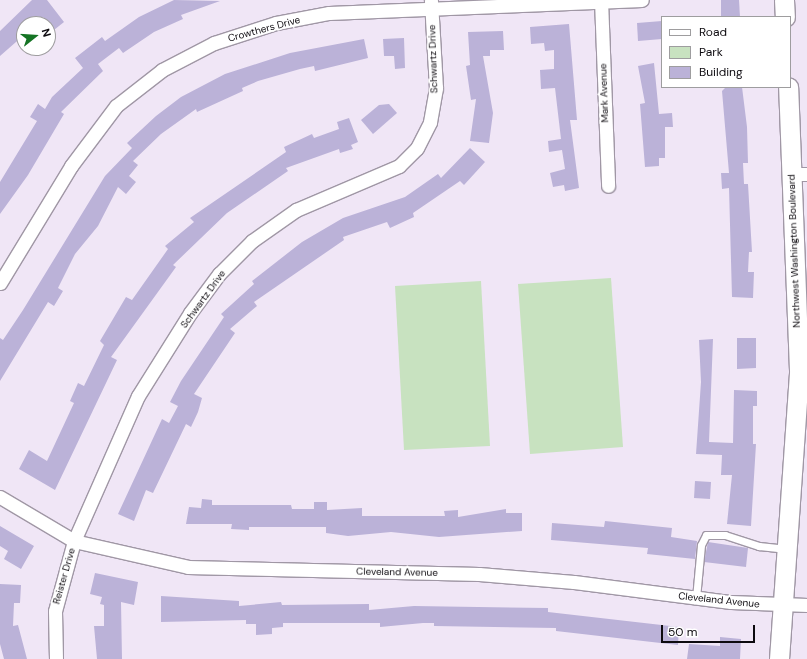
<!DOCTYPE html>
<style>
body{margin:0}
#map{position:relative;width:807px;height:659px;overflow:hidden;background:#f0e6f6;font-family:"DM Sans",sans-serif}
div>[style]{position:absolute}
.green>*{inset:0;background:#c8e2c0}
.building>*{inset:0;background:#bbb2d8}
.roads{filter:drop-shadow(1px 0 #a097a5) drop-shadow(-1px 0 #a097a5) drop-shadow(0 1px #a097a5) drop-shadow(0 -1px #a097a5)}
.lane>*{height:7px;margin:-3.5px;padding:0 3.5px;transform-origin:3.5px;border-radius:3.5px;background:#fff}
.street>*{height:13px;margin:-6.5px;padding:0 6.5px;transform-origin:6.5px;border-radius:6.5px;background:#fff}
.secondary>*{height:19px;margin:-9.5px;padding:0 9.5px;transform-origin:9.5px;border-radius:9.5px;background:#fff}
span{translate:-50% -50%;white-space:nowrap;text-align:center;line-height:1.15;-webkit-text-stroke:3.5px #fff;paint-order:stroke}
.street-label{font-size:10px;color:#0d0a0f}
.legend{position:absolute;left:661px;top:16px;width:130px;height:72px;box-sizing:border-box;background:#fff;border:1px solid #9e9d9f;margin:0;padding:5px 7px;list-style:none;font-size:12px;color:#0d0a0f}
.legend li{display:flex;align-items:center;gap:8px;height:20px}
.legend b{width:20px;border:1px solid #9e9d9f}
.north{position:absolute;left:16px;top:16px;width:40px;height:40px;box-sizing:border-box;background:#fff;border:1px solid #9e9d9f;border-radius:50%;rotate:73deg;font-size:11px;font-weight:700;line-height:16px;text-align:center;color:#0d0a0f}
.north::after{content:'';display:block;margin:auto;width:14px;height:18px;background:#157424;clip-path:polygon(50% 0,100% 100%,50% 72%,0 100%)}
.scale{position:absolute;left:661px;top:625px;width:94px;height:18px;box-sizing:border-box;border:2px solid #0d0a0f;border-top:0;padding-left:5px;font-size:12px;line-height:14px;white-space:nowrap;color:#0d0a0f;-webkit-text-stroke:3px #fff;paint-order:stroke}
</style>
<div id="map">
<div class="green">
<div style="clip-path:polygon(611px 278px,623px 447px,530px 454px,518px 284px)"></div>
<div style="clip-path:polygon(481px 281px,490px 446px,404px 450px,395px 286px)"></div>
</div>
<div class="building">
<div style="clip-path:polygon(32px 0,47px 0,64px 22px,54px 30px,43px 17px,34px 24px,24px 24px,24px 35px,0 56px,0 31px)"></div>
<div style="clip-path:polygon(174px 0,220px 1px,181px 15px,183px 19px,154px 32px,123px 53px,119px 48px,98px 64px,103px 71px,61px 112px,64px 114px,28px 175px,0 214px,0 182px,37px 121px,30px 117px,38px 104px,45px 109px,52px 97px,83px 68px,75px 58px,102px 37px,105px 41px,139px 17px)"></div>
<div style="clip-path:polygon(721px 0,739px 0,740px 17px,721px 17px)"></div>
<div style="clip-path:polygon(662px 21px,662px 39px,638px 41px,637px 23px)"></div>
<div style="clip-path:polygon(569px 24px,577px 120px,570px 120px,579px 188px,565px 191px,564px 185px,553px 187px,550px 173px,565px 169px,562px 150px,549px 152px,548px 141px,561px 139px,555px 88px,541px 89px,540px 70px,554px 69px,554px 50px,545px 51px,544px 43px,531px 44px,530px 27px)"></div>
<div style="clip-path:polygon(503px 31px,504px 50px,490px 50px,490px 56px,483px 56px,493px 113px,489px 143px,470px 141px,476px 99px,471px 100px,466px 66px,470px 65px,468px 32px)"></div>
<div style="clip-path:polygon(404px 38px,405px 68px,395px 69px,394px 56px,384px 56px,383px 39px)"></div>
<div style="clip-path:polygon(364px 39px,368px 58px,315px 71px,314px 66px,300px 69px,258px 81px,242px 88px,243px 91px,197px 112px,196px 109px,161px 134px,133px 161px,138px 165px,129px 176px,136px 182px,126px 194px,118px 187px,98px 226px,75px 254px,58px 288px,63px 291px,54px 306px,48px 302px,0 381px,0 338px,3px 340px,23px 310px,105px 176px,132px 148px,127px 143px,156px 116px,181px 97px,225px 74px,290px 53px)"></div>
<div style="clip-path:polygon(654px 63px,659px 114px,672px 113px,673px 127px,665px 127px,665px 158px,659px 158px,659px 166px,645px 167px,640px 104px,645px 103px,638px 66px)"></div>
<div style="clip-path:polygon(726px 87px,742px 87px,747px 127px,748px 163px,743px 163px,744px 184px,748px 184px,752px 252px,749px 252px,748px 272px,754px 272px,753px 298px,732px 297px,729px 188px,722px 189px,721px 173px,729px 173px,722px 91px)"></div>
<div style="clip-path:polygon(389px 104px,397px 113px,373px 134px,361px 120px,379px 105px)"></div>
<div style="clip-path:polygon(349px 118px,358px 142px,351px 145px,353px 149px,340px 153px,339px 149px,286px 168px,288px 171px,227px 213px,173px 265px,176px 267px,111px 357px,117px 360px,55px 490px,19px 469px,29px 450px,47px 461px,74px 403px,70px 401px,78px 383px,84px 386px,104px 345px,100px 341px,126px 297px,132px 300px,168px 249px,165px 246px,194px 222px,190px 218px,286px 152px,284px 147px,312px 134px,314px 138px,339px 129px,337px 122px)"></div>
<div style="clip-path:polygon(470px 148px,485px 162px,464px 185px,460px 181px,413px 213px,414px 217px,390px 228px,387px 222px,343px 237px,344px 240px,254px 302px,257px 306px,230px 329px,235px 333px,194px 394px,202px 398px,198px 412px,191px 427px,186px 424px,153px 493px,146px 490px,134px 521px,118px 514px,162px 419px,169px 423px,178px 406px,170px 402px,181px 381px,224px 317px,221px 314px,254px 284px,252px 281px,302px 242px,343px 218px,405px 197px,438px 174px,441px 178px)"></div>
<div style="clip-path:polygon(737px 338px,756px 338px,756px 368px,737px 369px)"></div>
<div style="clip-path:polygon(713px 339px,709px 442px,733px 443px,734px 390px,757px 391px,757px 406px,753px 406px,753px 444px,756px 444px,751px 526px,727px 524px,732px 475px,721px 475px,722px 455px,696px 454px,701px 382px,699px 340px)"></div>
<div style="clip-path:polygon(695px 481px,711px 482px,710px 499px,694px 498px)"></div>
<div style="clip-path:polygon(202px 499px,212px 500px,212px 505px,291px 505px,292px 509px,314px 509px,314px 502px,327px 502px,327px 510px,362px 508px,362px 516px,445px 516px,444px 511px,458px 510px,458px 517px,506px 509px,506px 513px,522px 513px,522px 531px,439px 537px,391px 532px,348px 536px,326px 533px,326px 527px,249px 527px,249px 530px,231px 529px,232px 524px,186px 524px,189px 507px,201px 508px)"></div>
<div style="clip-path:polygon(605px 521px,672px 528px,671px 537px,697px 541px,695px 559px,647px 554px,648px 548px,551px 540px,552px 523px,604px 527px)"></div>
<div style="clip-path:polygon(0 526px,34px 546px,21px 569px,4px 559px,8px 551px,0 546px)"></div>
<div style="clip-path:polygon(708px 542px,748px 548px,746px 567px,704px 562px)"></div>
<div style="clip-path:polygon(95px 573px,138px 582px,134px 605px,121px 602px,122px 659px,97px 659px,94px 626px,104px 626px,104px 605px,100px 604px,102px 597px,90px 594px)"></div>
<div style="clip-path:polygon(0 584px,21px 585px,20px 603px,14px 603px,13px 626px,18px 625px,27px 659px,4px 659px,0 644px)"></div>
<div style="clip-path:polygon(161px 596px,239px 601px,239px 606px,281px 602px,282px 605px,369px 604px,369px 610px,414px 606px,548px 608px,548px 612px,679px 627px,678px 645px,556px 631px,556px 628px,434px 626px,434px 623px,423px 623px,380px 627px,380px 623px,283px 623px,283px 627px,272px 628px,272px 634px,256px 635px,256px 624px,246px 624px,246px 620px,161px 622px)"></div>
<div style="clip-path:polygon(720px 637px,741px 639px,740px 659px,687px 659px,689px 644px,720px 646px)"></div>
</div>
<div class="roads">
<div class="lane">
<div style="left:696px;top:598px;width:53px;rotate:-84.6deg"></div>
<div style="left:701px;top:545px;width:11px;rotate:-63deg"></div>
<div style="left:706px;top:535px;width:19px"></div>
<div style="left:725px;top:535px;width:36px;rotate:18deg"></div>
<div style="left:759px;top:546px;width:28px;rotate:6deg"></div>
</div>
<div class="street">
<div style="left:601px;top:0;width:186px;rotate:87.8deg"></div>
<div style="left:791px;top:174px;width:16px"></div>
<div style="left:0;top:283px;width:137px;rotate:-58.7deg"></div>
<div style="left:71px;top:166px;width:75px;rotate:-53.1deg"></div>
<div style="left:116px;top:106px;width:58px;rotate:-38deg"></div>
<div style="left:162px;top:70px;width:59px;rotate:-27.4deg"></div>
<div style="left:214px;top:43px;width:65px;rotate:-17.9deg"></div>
<div style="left:276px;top:23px;width:54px;rotate:-10.7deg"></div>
<div style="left:329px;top:13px;width:313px;rotate:-2.4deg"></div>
<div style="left:0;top:497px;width:86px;rotate:30.7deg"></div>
<div style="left:74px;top:541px;width:117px;rotate:12.8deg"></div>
<div style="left:188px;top:567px;width:291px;rotate:1.4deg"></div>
<div style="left:479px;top:574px;width:95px;rotate:4.8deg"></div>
<div style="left:574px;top:582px;width:158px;rotate:7.3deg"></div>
<div style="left:731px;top:602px;width:76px;rotate:2.3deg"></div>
<div style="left:56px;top:659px;width:48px;rotate:-91.2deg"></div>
<div style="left:55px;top:611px;width:73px;rotate:-74.8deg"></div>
<div style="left:74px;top:541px;width:158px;rotate:-66.2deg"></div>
<div style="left:138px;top:396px;width:98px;rotate:-57.9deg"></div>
<div style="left:190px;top:313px;width:49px;rotate:-53.4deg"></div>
<div style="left:219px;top:274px;width:47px;rotate:-45deg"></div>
<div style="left:252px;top:241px;width:54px;rotate:-35.2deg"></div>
<div style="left:296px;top:210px;width:112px;rotate:-23.1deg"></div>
<div style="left:399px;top:166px;width:25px;rotate:-45deg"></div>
<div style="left:417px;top:148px;width:29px;rotate:-63deg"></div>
<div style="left:430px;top:122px;width:35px;rotate:-80deg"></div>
<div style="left:436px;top:88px;width:88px;rotate:-93.3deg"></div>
</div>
<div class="secondary">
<div style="left:784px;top:0;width:17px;rotate:87deg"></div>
<div style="left:779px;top:659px;width:290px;rotate:-86deg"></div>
<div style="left:799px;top:370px;width:283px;rotate:-92.2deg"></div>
</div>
</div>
<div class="street-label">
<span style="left:264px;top:29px;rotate:-15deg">Crowthers Drive</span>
<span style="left:433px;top:59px;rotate:-92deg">Schwartz Drive</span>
<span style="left:604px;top:93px;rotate:-92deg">Mark Avenue</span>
<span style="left:794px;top:251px;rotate:-92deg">Northwest Washington Boulevard</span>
<span style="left:203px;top:299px;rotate:-54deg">Schwartz Drive</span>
<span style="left:397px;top:572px;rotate:1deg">Cleveland Avenue</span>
<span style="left:64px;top:576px;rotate:-74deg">Reister Drive</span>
<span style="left:719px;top:600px;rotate:6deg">Cleveland Avenue</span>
</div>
<ul class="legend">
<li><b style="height:5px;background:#fff"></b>Road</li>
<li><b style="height:11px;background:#c8e2c0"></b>Park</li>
<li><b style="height:11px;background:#bbb2d8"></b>Building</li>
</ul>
<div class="north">N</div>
<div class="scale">50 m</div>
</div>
